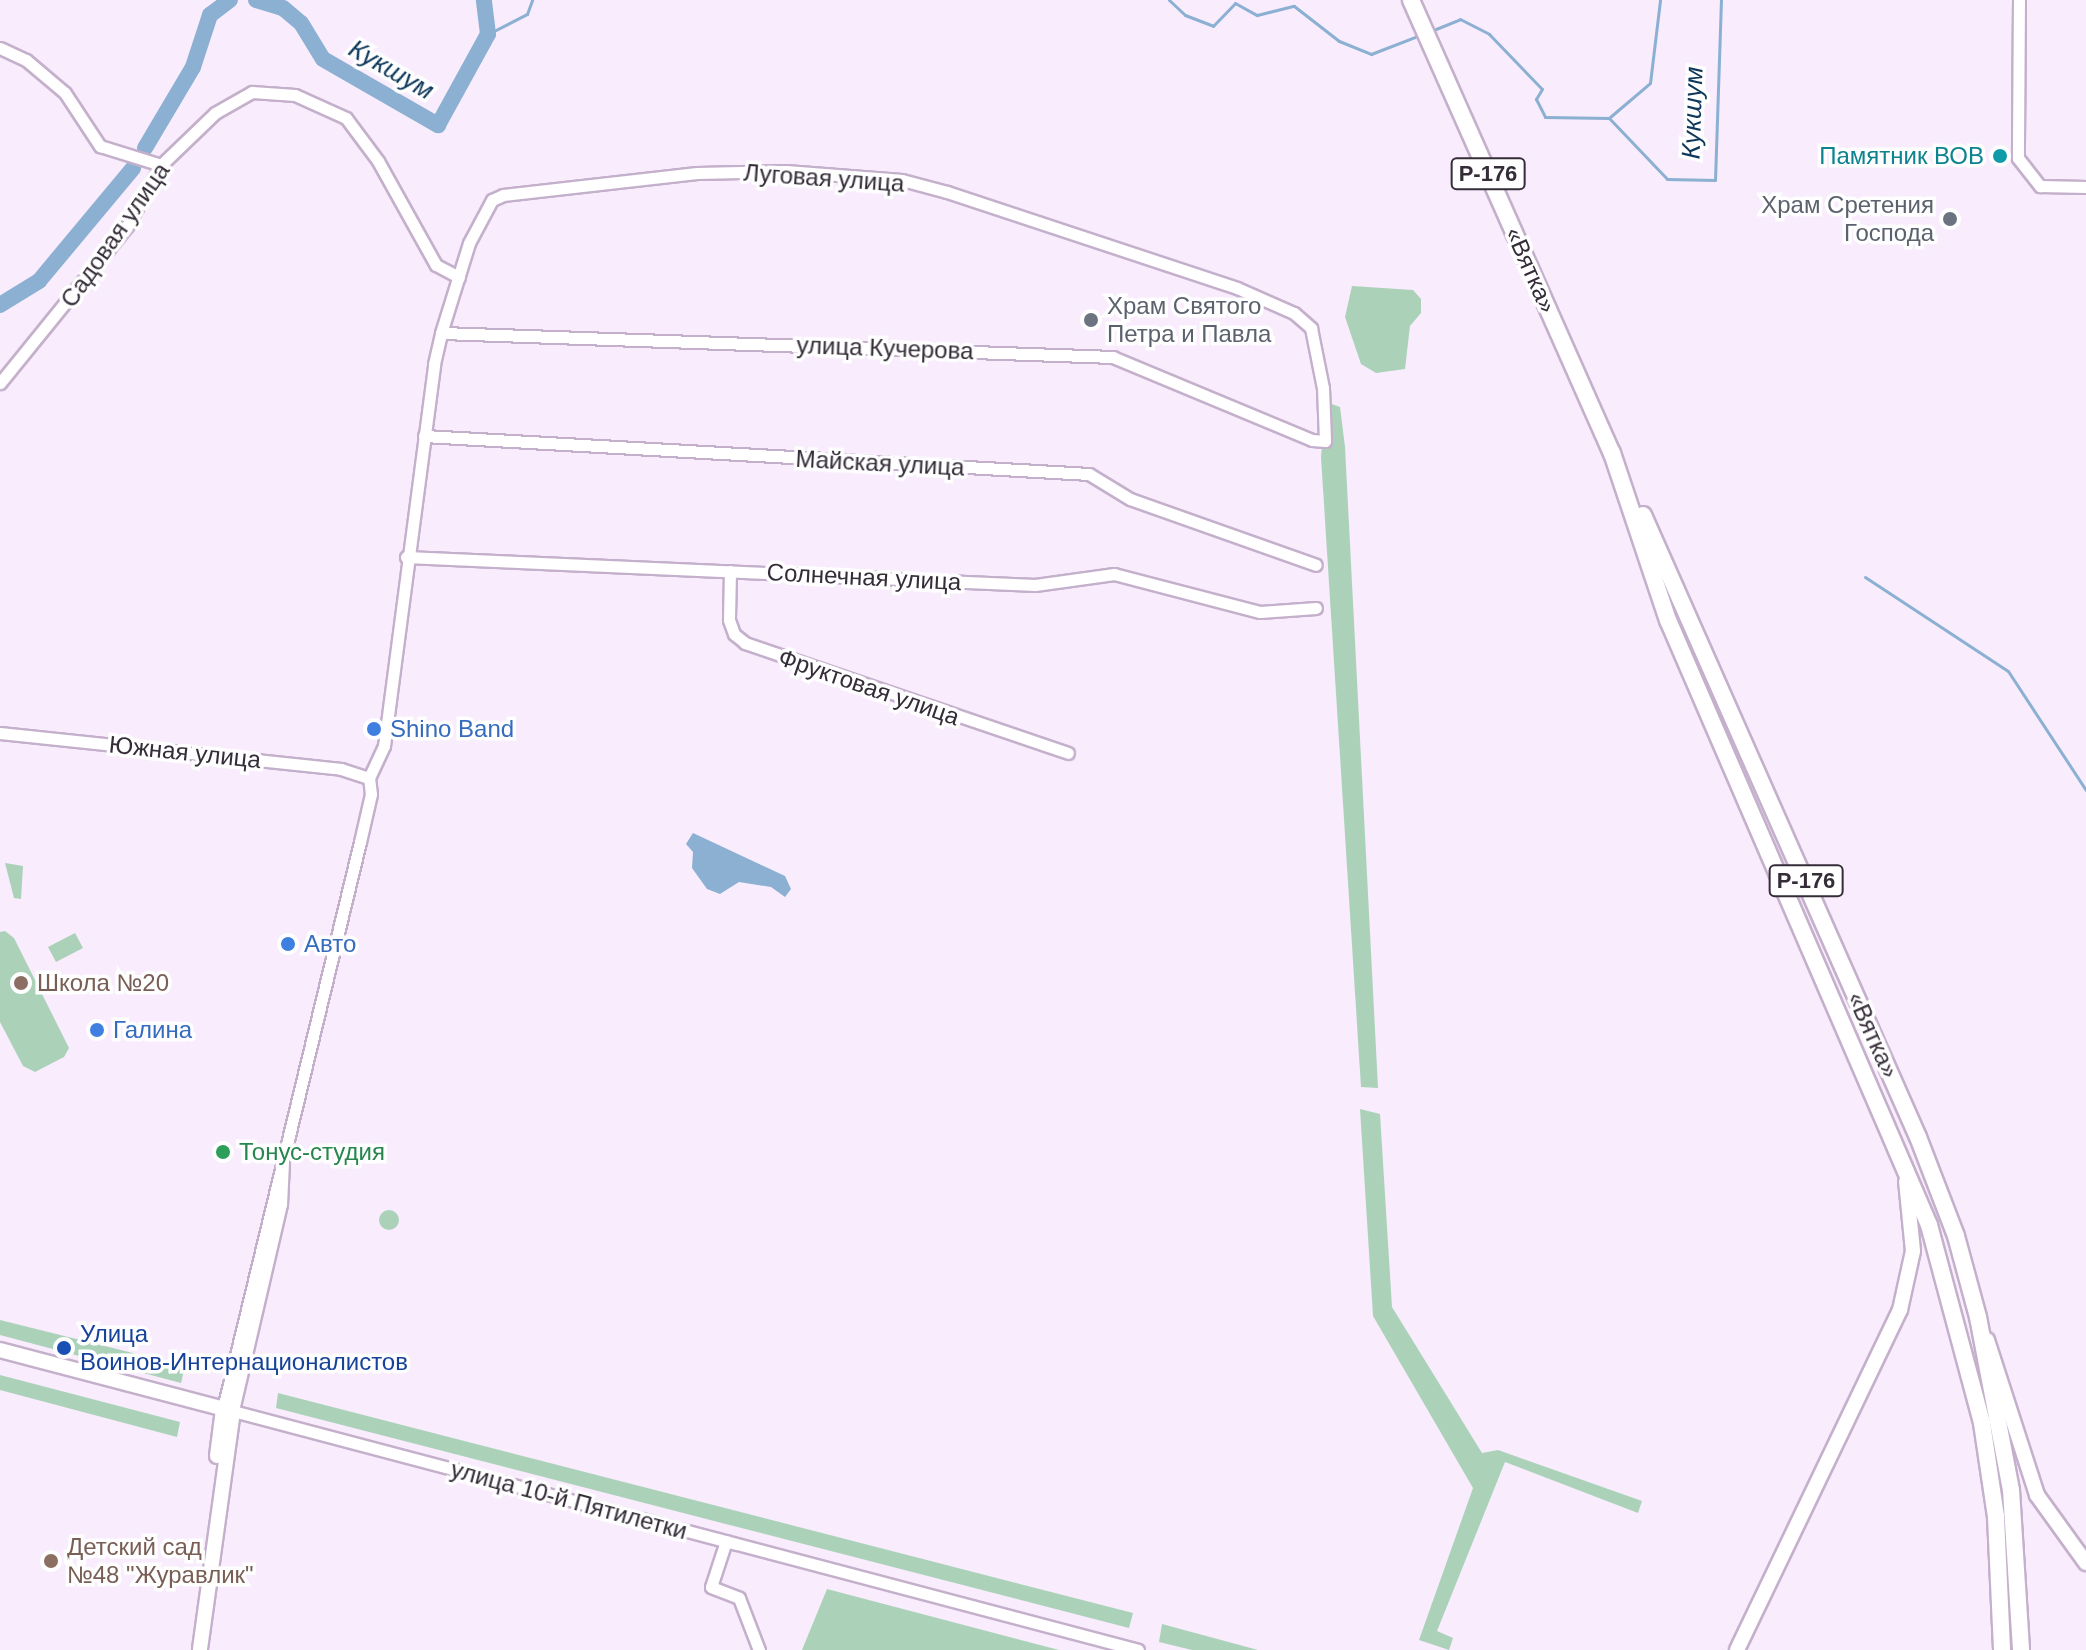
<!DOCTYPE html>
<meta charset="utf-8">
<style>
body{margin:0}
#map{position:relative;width:2086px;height:1650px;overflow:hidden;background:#f8ecfd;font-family:Helvetica,sans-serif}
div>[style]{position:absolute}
.green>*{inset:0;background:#abd2b9}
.round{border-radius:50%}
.water>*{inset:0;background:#8cb0d2}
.stream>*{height:3px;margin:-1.5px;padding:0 1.5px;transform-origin:1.5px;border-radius:1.5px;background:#8cb0d2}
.river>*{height:16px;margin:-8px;padding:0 8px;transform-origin:8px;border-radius:8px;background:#8cb0d2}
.roads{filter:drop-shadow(2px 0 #c5b0cc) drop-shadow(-2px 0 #c5b0cc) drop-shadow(0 2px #c5b0cc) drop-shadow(0 -2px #c5b0cc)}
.minor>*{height:11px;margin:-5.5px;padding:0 5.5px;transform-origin:5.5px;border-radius:5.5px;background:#fff}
.major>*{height:14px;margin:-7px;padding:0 7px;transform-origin:7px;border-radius:7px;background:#fff}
.highway>*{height:16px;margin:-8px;padding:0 8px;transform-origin:8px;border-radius:8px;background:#fff}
.dots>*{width:22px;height:22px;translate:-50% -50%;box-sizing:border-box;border:4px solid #fefefe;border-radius:50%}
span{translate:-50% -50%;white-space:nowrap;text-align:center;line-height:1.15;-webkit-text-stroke:7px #fefefe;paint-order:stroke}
.shield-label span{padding:2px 6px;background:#fefefe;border:2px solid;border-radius:6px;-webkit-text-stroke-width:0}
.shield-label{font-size:22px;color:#342c37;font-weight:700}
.culture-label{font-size:24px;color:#0d838f}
.right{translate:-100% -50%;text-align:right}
.street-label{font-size:24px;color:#342c37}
.worship-label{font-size:24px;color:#5b616d}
.left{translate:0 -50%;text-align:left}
.shop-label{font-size:24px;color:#366cbe}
.education-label{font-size:24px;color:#785e54}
.leisure-label{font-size:24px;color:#27864d}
.transit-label{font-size:24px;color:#164399}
.water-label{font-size:26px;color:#0d3759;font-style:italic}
</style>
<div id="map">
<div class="green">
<div style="clip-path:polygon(1352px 286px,1413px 290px,1421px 299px,1421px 313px,1410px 326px,1405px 369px,1376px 373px,1361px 364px,1345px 317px)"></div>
<div style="clip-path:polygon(1326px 402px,1340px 407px,1345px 447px,1378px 1088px,1361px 1087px,1321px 457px)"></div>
<div style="clip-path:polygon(5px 863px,23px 866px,21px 899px,14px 898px)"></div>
<div style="clip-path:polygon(5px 931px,14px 938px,69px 1048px,64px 1057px,35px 1072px,23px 1066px,0 1022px,0 932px)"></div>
<div style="clip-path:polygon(75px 933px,83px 948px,56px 962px,48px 947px)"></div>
<div style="clip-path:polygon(1360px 1109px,1380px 1114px,1392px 1307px,1482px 1453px,1498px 1450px,1642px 1501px,1638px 1513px,1505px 1462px,1437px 1631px,1453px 1638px,1449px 1650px,1419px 1640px,1473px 1488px,1373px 1316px)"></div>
<div class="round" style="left:379px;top:1210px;width:20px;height:20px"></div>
<div style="clip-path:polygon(0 1320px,185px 1366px,181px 1383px,0 1335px)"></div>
<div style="clip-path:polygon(0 1375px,180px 1422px,177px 1437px,0 1390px)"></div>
<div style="clip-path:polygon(278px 1393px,1133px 1613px,1129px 1628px,276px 1408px)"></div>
<div style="clip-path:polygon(827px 1589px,1059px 1650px,802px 1650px)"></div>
<div style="clip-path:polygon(1162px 1624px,1258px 1650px,1192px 1650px,1159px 1642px)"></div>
</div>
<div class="water">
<div style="clip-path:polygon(693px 833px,785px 876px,791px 889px,785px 897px,771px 887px,739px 882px,720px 894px,707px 889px,692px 868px,693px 852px,686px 844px)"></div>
</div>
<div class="stream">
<div style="left:1169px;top:0;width:22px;rotate:43deg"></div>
<div style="left:1185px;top:15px;width:30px;rotate:21deg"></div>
<div style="left:1213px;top:26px;width:32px;rotate:-46deg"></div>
<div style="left:1235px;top:3px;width:25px;rotate:29deg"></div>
<div style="left:1257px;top:15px;width:38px;rotate:-14deg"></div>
<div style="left:1294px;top:6px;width:57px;rotate:37.9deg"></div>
<div style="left:1339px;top:41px;width:35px;rotate:22deg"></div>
<div style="left:1371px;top:54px;width:53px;rotate:-21.2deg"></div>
<div style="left:1431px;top:31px;width:31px;rotate:-22deg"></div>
<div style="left:1460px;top:19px;width:33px;rotate:27deg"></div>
<div style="left:1489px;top:34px;width:76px;rotate:46.1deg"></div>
<div style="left:1542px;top:89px;width:12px;rotate:121deg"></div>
<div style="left:1536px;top:99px;width:20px;rotate:63deg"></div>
<div style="left:1545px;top:117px;width:64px;rotate:0.9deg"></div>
<div style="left:1609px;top:118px;width:84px;rotate:46.4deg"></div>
<div style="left:1667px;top:179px;width:48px;rotate:1.2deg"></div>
<div style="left:1715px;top:180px;width:180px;rotate:-88.1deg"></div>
<div style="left:488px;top:34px;width:44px;rotate:-27.1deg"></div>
<div style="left:527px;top:14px;width:15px;rotate:-70deg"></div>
<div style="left:1610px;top:117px;width:52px;rotate:-40.4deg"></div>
<div style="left:1650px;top:83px;width:84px;rotate:-83.1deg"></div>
<div style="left:1865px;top:577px;width:171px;rotate:33.3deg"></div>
<div style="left:2008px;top:671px;width:142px;rotate:56.8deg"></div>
</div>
<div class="river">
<div style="left:256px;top:0;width:28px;rotate:17deg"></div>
<div style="left:283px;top:8px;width:23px;rotate:40deg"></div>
<div style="left:301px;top:23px;width:42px;rotate:58.6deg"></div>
<div style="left:323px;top:59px;width:133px;rotate:29.9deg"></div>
<div style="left:438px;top:125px;width:104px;rotate:-61.2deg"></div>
<div style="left:488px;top:34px;width:34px;rotate:-97deg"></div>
<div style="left:145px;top:148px;width:94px;rotate:-59.3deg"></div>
<div style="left:193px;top:67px;width:55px;rotate:-71.9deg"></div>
<div style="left:210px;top:15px;width:25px;rotate:-37deg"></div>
<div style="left:0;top:305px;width:46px;rotate:-31.6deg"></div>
<div style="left:39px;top:281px;width:147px;rotate:-50.2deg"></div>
</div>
<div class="roads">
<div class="minor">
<div style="left:2019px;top:0;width:158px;rotate:90.4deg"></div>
<div style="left:2018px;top:158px;width:36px;rotate:52deg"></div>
<div style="left:2040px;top:186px;width:46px;rotate:1.2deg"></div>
<div style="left:0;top:48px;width:29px;rotate:25deg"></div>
<div style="left:26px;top:60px;width:51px;rotate:40.2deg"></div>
<div style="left:65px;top:93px;width:64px;rotate:56.6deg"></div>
<div style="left:100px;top:146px;width:64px;rotate:17.3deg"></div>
<div style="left:0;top:383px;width:202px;rotate:-51deg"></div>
<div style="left:127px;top:226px;width:70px;rotate:-60.9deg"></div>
<div style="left:161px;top:165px;width:75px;rotate:-43.9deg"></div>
<div style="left:215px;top:113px;width:43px;rotate:-29.6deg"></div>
<div style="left:252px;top:92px;width:43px;rotate:4deg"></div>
<div style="left:295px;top:95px;width:56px;rotate:24.3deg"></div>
<div style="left:346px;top:118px;width:54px;rotate:53.3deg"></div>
<div style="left:378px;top:161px;width:119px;rotate:60.9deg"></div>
<div style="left:436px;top:265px;width:26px;rotate:28deg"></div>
<div style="left:424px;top:436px;width:666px;rotate:3.27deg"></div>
<div style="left:1089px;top:474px;width:48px;rotate:31.4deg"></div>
<div style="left:1130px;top:499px;width:197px;rotate:19.5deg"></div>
<div style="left:406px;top:557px;width:630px;rotate:2.55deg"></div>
<div style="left:1035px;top:585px;width:80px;rotate:-7.9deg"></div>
<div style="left:1114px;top:574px;width:151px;rotate:14.6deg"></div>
<div style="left:1260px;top:612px;width:56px;rotate:-4.1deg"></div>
<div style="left:730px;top:571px;width:49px;rotate:91.2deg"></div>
<div style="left:729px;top:620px;width:15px;rotate:70deg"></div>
<div style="left:734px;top:634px;width:14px;rotate:39deg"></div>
<div style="left:745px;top:643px;width:341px;rotate:18.8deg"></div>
<div style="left:0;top:733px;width:343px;rotate:6deg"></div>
<div style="left:341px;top:769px;width:29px;rotate:18deg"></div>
<div style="left:369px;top:778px;width:35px;rotate:-65deg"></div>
<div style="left:384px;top:746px;width:385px;rotate:-82.5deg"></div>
<div style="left:434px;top:364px;width:32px;rotate:-77deg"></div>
<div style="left:441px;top:333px;width:94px;rotate:-72.7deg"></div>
<div style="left:469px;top:243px;width:49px;rotate:-61.9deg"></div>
<div style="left:492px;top:200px;width:12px;rotate:-24deg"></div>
<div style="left:503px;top:195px;width:195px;rotate:-6.5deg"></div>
<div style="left:697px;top:173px;width:89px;rotate:-1.3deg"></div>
<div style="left:786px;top:171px;width:116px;rotate:4.4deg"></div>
<div style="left:902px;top:180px;width:47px;rotate:14.9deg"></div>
<div style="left:947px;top:192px;width:305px;rotate:18.3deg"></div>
<div style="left:1237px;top:288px;width:62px;rotate:23.7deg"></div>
<div style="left:1294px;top:313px;width:23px;rotate:41deg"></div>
<div style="left:1311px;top:328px;width:61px;rotate:78.7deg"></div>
<div style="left:1323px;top:388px;width:53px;rotate:87.8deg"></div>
<div style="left:1325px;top:441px;width:13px;rotate:-176deg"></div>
<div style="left:1312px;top:440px;width:216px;rotate:-157.4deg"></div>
<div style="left:1113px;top:357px;width:672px;rotate:-177.95deg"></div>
<div style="left:283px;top:1162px;width:42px;rotate:92.7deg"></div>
<div style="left:281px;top:1204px;width:212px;rotate:103.1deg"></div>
<div style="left:233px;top:1411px;width:936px;rotate:14.79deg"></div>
<div style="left:223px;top:1409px;width:583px;rotate:-76.42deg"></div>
<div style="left:360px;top:842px;width:49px;rotate:-77.1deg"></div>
<div style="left:371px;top:794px;width:16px;rotate:-97deg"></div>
<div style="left:726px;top:1541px;width:48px;rotate:108.1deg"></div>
<div style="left:711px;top:1587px;width:30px;rotate:21deg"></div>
<div style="left:739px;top:1598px;width:56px;rotate:69deg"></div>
</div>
<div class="major">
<div style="left:1987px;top:1340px;width:163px;rotate:72.1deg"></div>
<div style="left:2037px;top:1495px;width:84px;rotate:54.2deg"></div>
<div style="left:0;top:1350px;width:241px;rotate:14.7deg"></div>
<div style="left:233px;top:1411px;width:241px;rotate:97.9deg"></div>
<div style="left:217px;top:1456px;width:47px;rotate:-82.7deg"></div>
<div style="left:1737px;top:1650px;width:377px;rotate:-64.4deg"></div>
<div style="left:1900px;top:1310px;width:60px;rotate:-77.6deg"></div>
<div style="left:1913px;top:1251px;width:70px;rotate:-95.7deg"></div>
</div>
<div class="highway">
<div style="left:1411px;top:0;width:496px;rotate:66.1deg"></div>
<div style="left:1612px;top:453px;width:176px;rotate:71.5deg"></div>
<div style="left:1668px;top:620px;width:659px;rotate:66.66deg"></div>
<div style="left:1929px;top:1225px;width:205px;rotate:75deg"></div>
<div style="left:1982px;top:1423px;width:95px;rotate:81.5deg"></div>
<div style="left:1996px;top:1517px;width:133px;rotate:87.4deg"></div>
<div style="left:1643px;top:515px;width:680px;rotate:66.15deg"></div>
<div style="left:1918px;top:1137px;width:106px;rotate:69deg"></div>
<div style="left:1956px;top:1236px;width:84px;rotate:74.8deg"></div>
<div style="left:1978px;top:1317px;width:176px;rotate:79.2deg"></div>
<div style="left:2011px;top:1490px;width:160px;rotate:86.4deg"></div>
</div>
</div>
<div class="dots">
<div style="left:2000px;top:156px;background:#0f9aa8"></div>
<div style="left:1950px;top:219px;background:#6b7280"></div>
<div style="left:1091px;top:320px;background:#6b7280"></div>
<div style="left:374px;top:729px;background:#3f7fe0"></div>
<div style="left:288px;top:944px;background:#3f7fe0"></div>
<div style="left:21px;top:983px;background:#8d6e63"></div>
<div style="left:97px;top:1030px;background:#3f7fe0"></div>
<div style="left:223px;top:1152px;background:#2e9e5b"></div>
<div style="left:64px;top:1348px;background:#1a4fb4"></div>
<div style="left:51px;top:1561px;background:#8d6e63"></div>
</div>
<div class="shield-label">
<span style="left:1488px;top:174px">Р-176</span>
<span style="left:1806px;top:881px">Р-176</span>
</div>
<div class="culture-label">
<span class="right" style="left:1984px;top:156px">Памятник ВОВ</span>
</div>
<div class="street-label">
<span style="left:824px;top:178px;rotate:4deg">Луговая улица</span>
<span style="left:115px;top:235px;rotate:-55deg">Садовая улица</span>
<span style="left:1531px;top:270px;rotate:66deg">«Вятка»</span>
<span style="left:885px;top:348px;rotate:2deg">улица Кучерова</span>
<span style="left:880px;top:463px;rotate:3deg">Майская улица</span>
<span style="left:864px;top:577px;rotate:3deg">Солнечная улица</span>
<span style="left:869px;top:687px;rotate:19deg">Фруктовая улица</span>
<span style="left:185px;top:752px;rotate:6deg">Южная улица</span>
<span style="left:1873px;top:1035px;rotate:66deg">«Вятка»</span>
<span style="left:569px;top:1500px;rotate:15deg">улица 10-й Пятилетки</span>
</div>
<div class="worship-label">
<span class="right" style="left:1934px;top:219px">Храм Сретения<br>Господа</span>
<span class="left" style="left:1107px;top:320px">Храм Святого<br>Петра и Павла</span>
</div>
<div class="shop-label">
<span class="left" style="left:390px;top:729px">Shino Band</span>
<span class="left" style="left:304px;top:944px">Авто</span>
<span class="left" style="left:113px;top:1030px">Галина</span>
</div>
<div class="education-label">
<span class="left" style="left:37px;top:983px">Школа №20</span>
<span class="left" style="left:67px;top:1561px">Детский сад<br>№48 "Журавлик"</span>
</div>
<div class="leisure-label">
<span class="left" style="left:239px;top:1152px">Тонус-студия</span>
</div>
<div class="transit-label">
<span class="left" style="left:80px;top:1348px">Улица<br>Воинов-Интернационалистов</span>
</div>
<div class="water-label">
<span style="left:391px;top:70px;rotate:30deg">Кукшум</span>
<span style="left:1693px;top:113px;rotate:-88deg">Кукшум</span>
</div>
</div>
